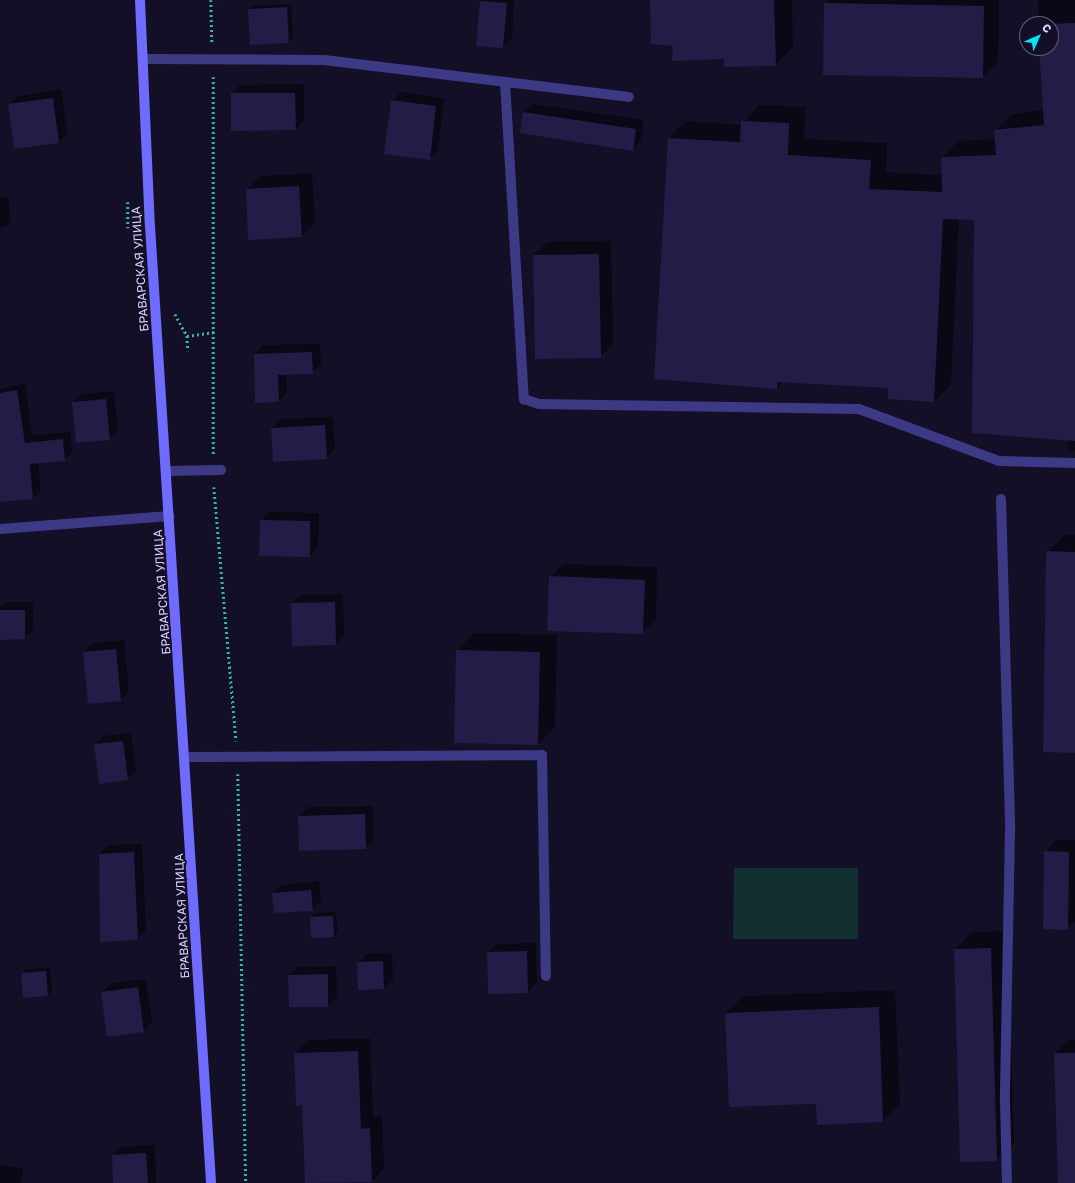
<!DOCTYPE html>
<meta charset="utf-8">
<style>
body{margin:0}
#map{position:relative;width:1075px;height:1183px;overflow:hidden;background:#130f26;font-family:"Golos Text",sans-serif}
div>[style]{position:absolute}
.green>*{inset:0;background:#12302f}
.shadow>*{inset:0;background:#0007}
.building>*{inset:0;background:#241b47}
.path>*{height:2.5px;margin-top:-1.25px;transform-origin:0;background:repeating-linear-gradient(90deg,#2fb8b0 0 2px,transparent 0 5px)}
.lane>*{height:10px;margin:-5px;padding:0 5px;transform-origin:5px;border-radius:5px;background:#3d3a85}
.street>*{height:10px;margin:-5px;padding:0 5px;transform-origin:5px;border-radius:5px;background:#3d3a85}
.secondary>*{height:10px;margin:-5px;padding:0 5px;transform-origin:5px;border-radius:5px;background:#6f6bff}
span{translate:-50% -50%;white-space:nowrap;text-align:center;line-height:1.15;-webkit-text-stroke:3.5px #130f26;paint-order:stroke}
.street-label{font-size:12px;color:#d9d4ff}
.north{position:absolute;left:1019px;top:16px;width:40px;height:40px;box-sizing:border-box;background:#130f26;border:1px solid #625e7d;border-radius:50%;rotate:45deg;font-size:11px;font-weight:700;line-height:16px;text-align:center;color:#d9d4ff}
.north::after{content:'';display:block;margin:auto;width:14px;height:18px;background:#00e5ff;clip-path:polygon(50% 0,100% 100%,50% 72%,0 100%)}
</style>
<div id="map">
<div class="green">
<div style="clip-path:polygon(734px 868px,858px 868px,858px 939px,733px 939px)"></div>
</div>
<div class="shadow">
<div style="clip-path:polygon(481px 0,514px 0,512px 39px,503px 47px,477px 45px)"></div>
<div style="clip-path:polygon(651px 0,792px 0,793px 47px,776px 65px,674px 45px)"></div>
<div style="clip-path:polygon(828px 0,999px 0,998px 62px,982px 77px,825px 3px)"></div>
<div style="clip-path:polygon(1038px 0,1075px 0,1075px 451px,1069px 451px,1068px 440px,975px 219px,959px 218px,951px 384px,934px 401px,889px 387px,783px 381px,777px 388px,669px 138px,685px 121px,742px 125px,759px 105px,806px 107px,804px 139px,887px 143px,886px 172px,942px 175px,942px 158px,958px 141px,996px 139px,995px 131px,1012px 114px,1044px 110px,1041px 48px,1051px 48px,1051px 24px,1039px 24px)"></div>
<div style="clip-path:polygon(291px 4px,293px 38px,288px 42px,249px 10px,253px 6px)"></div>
<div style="clip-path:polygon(304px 84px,304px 121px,296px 129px,232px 94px,240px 85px)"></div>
<div style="clip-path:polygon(61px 89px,67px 133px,59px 142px,9px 104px,17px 96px)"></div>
<div style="clip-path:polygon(401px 92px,444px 98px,438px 150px,429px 159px,392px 101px)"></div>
<div style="clip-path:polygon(533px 104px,644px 120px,641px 141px,632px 149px,524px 112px)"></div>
<div style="clip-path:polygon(312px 173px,315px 223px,302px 236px,247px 189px,260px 176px)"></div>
<div style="clip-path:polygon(0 197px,9px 197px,10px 222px,6px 226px,0 227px)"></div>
<div style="clip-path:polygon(611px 241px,613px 344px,600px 357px,534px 255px,547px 242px)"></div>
<div style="clip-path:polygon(320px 344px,321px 364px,312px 373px,286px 374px,287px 393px,278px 401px,255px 354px,263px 345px)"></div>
<div style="clip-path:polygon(25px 383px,32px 435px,70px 432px,72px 452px,64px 460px,38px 462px,41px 491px,33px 498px,0 501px,0 389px)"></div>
<div style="clip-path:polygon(114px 391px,118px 430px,110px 439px,73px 402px,82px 394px)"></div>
<div style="clip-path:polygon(333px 417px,335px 449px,326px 458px,272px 428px,281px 419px)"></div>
<div style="clip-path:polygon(269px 512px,319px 513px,318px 547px,310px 556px,261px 521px)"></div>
<div style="clip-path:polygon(1065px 535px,1075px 535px,1075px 752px,1047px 552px)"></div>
<div style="clip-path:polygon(563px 564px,657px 567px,656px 620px,642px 633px,550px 577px)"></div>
<div style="clip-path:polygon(343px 594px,344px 635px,336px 644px,292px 603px,301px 595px)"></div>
<div style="clip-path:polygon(6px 602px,33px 602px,33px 630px,24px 638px,0 639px,0 608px)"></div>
<div style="clip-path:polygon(474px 633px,557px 635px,555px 727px,538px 744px,457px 650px)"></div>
<div style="clip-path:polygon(124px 640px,129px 691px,121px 700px,84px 652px,93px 643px)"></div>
<div style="clip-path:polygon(131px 733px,136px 771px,127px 779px,95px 745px,103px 736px)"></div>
<div style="clip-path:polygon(373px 806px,374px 840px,365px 848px,299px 816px,308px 807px)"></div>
<div style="clip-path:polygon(1057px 840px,1075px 840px,1075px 921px,1067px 928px,1045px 852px)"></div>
<div style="clip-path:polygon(142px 844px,146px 930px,137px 939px,101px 941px,100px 854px,108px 845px)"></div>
<div style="clip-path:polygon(319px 881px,321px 901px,312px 910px,273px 893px,282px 885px)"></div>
<div style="clip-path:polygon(336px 912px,338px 932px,334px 936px,311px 917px,315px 913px)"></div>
<div style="clip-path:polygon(1008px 931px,1014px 1143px,997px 1160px,955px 949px,972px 932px)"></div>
<div style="clip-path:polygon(536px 943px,537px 983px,528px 992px,489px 993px,488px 952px,497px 944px)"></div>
<div style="clip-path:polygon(392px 953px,393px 980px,384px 988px,358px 963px,367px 954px)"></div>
<div style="clip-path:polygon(336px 966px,337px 997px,328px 1006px,289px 975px,298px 967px)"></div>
<div style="clip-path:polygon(50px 967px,52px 991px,48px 995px,24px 997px,22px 974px,26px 970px)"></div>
<div style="clip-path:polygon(146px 979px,152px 1022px,144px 1031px,102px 992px,111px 983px)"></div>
<div style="clip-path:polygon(895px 990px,900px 1104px,883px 1121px,817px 1103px,726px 1013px,743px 996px)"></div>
<div style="clip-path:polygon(370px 1038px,373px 1117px,382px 1116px,384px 1169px,372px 1181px,306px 1183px,303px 1104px,297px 1105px,295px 1053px,308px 1040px)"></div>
<div style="clip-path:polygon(1068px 1040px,1075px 1040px,1075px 1162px,1055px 1053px)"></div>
<div style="clip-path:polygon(155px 1145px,156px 1183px,114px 1183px,113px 1155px,121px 1147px)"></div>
<div style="clip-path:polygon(0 1165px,23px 1168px,21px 1183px,0 1183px)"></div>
</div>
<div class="building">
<div style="clip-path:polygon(650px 0,774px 0,776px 66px,724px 67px,724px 59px,672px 61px,673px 46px,651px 44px)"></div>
<div style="clip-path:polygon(480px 1px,507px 3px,503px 48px,476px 46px)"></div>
<div style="clip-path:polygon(824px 3px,984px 6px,983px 78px,823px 75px)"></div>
<div style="clip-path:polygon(287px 7px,289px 43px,250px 45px,248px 9px)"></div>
<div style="clip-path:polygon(1075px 23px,1075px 441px,972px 433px,974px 220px,943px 219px,934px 402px,888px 399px,888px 388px,777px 382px,777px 389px,654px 379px,668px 138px,740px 142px,741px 121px,789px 123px,788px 155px,871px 160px,869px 189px,942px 192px,941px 157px,996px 155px,994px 130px,1044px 125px,1039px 48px,1051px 48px,1048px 24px)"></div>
<div style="clip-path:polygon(231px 93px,295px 93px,296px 130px,231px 131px)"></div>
<div style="clip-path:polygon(53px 98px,59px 143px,14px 149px,8px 104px)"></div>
<div style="clip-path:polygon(391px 100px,436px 106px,430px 160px,384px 154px)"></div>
<div style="clip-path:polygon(523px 112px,636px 129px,633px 151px,520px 133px)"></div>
<div style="clip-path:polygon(299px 186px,302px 237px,248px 240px,246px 189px)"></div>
<div style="clip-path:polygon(599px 254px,601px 358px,535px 359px,533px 255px)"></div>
<div style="clip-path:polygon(312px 352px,313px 374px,278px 375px,279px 402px,255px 403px,254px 354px)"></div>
<div style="clip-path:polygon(17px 390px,25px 443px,63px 439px,65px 461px,30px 464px,33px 499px,0 502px,0 393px)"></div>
<div style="clip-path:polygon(106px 399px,110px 440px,76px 443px,72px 402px)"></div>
<div style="clip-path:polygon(325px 425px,327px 459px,273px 462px,271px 428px)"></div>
<div style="clip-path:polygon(260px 520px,310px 521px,310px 557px,259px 556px)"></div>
<div style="clip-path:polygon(1046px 551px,1075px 552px,1075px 753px,1043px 752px)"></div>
<div style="clip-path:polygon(549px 576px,645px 580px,643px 634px,547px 631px)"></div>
<div style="clip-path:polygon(335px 602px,336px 645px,292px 646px,291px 603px)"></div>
<div style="clip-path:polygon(0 610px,25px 610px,25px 639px,0 640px)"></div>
<div style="clip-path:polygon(116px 649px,121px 701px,88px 704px,83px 652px)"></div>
<div style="clip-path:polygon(456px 650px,540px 652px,538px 745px,454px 743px)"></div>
<div style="clip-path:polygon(123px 741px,128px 780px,99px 784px,94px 744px)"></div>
<div style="clip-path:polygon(365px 814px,366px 849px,299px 851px,298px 816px)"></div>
<div style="clip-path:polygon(1044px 851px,1069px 852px,1068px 930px,1043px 929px)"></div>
<div style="clip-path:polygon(134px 852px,138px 940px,100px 942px,99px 854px)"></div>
<div style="clip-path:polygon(311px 890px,313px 911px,274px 913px,272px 893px)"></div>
<div style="clip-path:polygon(333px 916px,334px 937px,311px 938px,310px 917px)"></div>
<div style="clip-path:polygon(991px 948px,997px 1161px,960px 1162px,954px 949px)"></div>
<div style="clip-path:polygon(527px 951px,528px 993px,488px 994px,487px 952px)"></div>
<div style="clip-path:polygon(383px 961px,384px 989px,358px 990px,357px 962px)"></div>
<div style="clip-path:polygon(46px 971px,48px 996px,23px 998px,21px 973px)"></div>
<div style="clip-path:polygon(328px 974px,328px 1007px,289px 1007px,288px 975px)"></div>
<div style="clip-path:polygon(138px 987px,144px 1032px,107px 1037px,101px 992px)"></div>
<div style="clip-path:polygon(879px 1007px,883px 1122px,817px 1125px,816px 1104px,729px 1107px,725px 1013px)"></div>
<div style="clip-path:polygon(358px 1051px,361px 1129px,370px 1128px,372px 1182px,305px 1183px,302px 1105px,296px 1106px,294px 1053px)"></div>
<div style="clip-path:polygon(1054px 1053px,1075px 1053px,1075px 1183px,1058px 1183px)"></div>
<div style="clip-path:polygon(146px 1153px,148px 1183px,113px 1183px,112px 1155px)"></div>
</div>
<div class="path">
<div style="left:211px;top:0;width:42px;rotate:88.6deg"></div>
<div style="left:128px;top:202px;width:26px;rotate:90deg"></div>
<div style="left:175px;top:314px;width:25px;rotate:61deg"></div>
<div style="left:187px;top:336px;width:15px;rotate:86deg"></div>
<div style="left:187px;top:336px;width:28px;rotate:-8deg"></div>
<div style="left:213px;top:454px;width:377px;rotate:-90deg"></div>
<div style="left:214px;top:487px;width:255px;rotate:85deg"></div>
<div style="left:238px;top:774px;width:409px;rotate:88.9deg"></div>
</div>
<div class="lane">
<div style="left:143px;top:59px;width:181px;rotate:0.3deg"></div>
<div style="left:324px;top:60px;width:307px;rotate:6.9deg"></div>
<div style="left:505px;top:82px;width:318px;rotate:86.6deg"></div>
<div style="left:524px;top:399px;width:16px;rotate:18deg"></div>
<div style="left:539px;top:404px;width:320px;rotate:0.9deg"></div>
<div style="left:859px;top:409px;width:149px;rotate:20.4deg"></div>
<div style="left:999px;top:461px;width:76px;rotate:1.5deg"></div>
<div style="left:167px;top:471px;width:54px;rotate:-1.1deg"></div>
<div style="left:1001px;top:499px;width:331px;rotate:88.4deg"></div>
<div style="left:1010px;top:830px;width:272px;rotate:91.1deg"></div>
<div style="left:1005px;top:1102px;width:81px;rotate:88.6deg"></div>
<div style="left:186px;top:757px;width:356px;rotate:-0.3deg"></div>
<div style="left:542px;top:755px;width:221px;rotate:89deg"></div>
</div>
<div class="street">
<div style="left:0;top:529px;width:170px;rotate:-4.4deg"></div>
</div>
<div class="secondary">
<div style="left:140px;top:0;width:226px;rotate:87.5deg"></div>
<div style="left:150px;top:226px;width:959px;rotate:86.35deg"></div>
</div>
<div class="street-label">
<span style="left:140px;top:269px;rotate:-94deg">БРАВАРСКАЯ УЛИЦА</span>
<span style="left:162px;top:592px;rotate:-94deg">БРАВАРСКАЯ УЛИЦА</span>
<span style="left:182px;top:916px;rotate:-93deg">БРАВАРСКАЯ УЛИЦА</span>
</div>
<div class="north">С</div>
</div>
